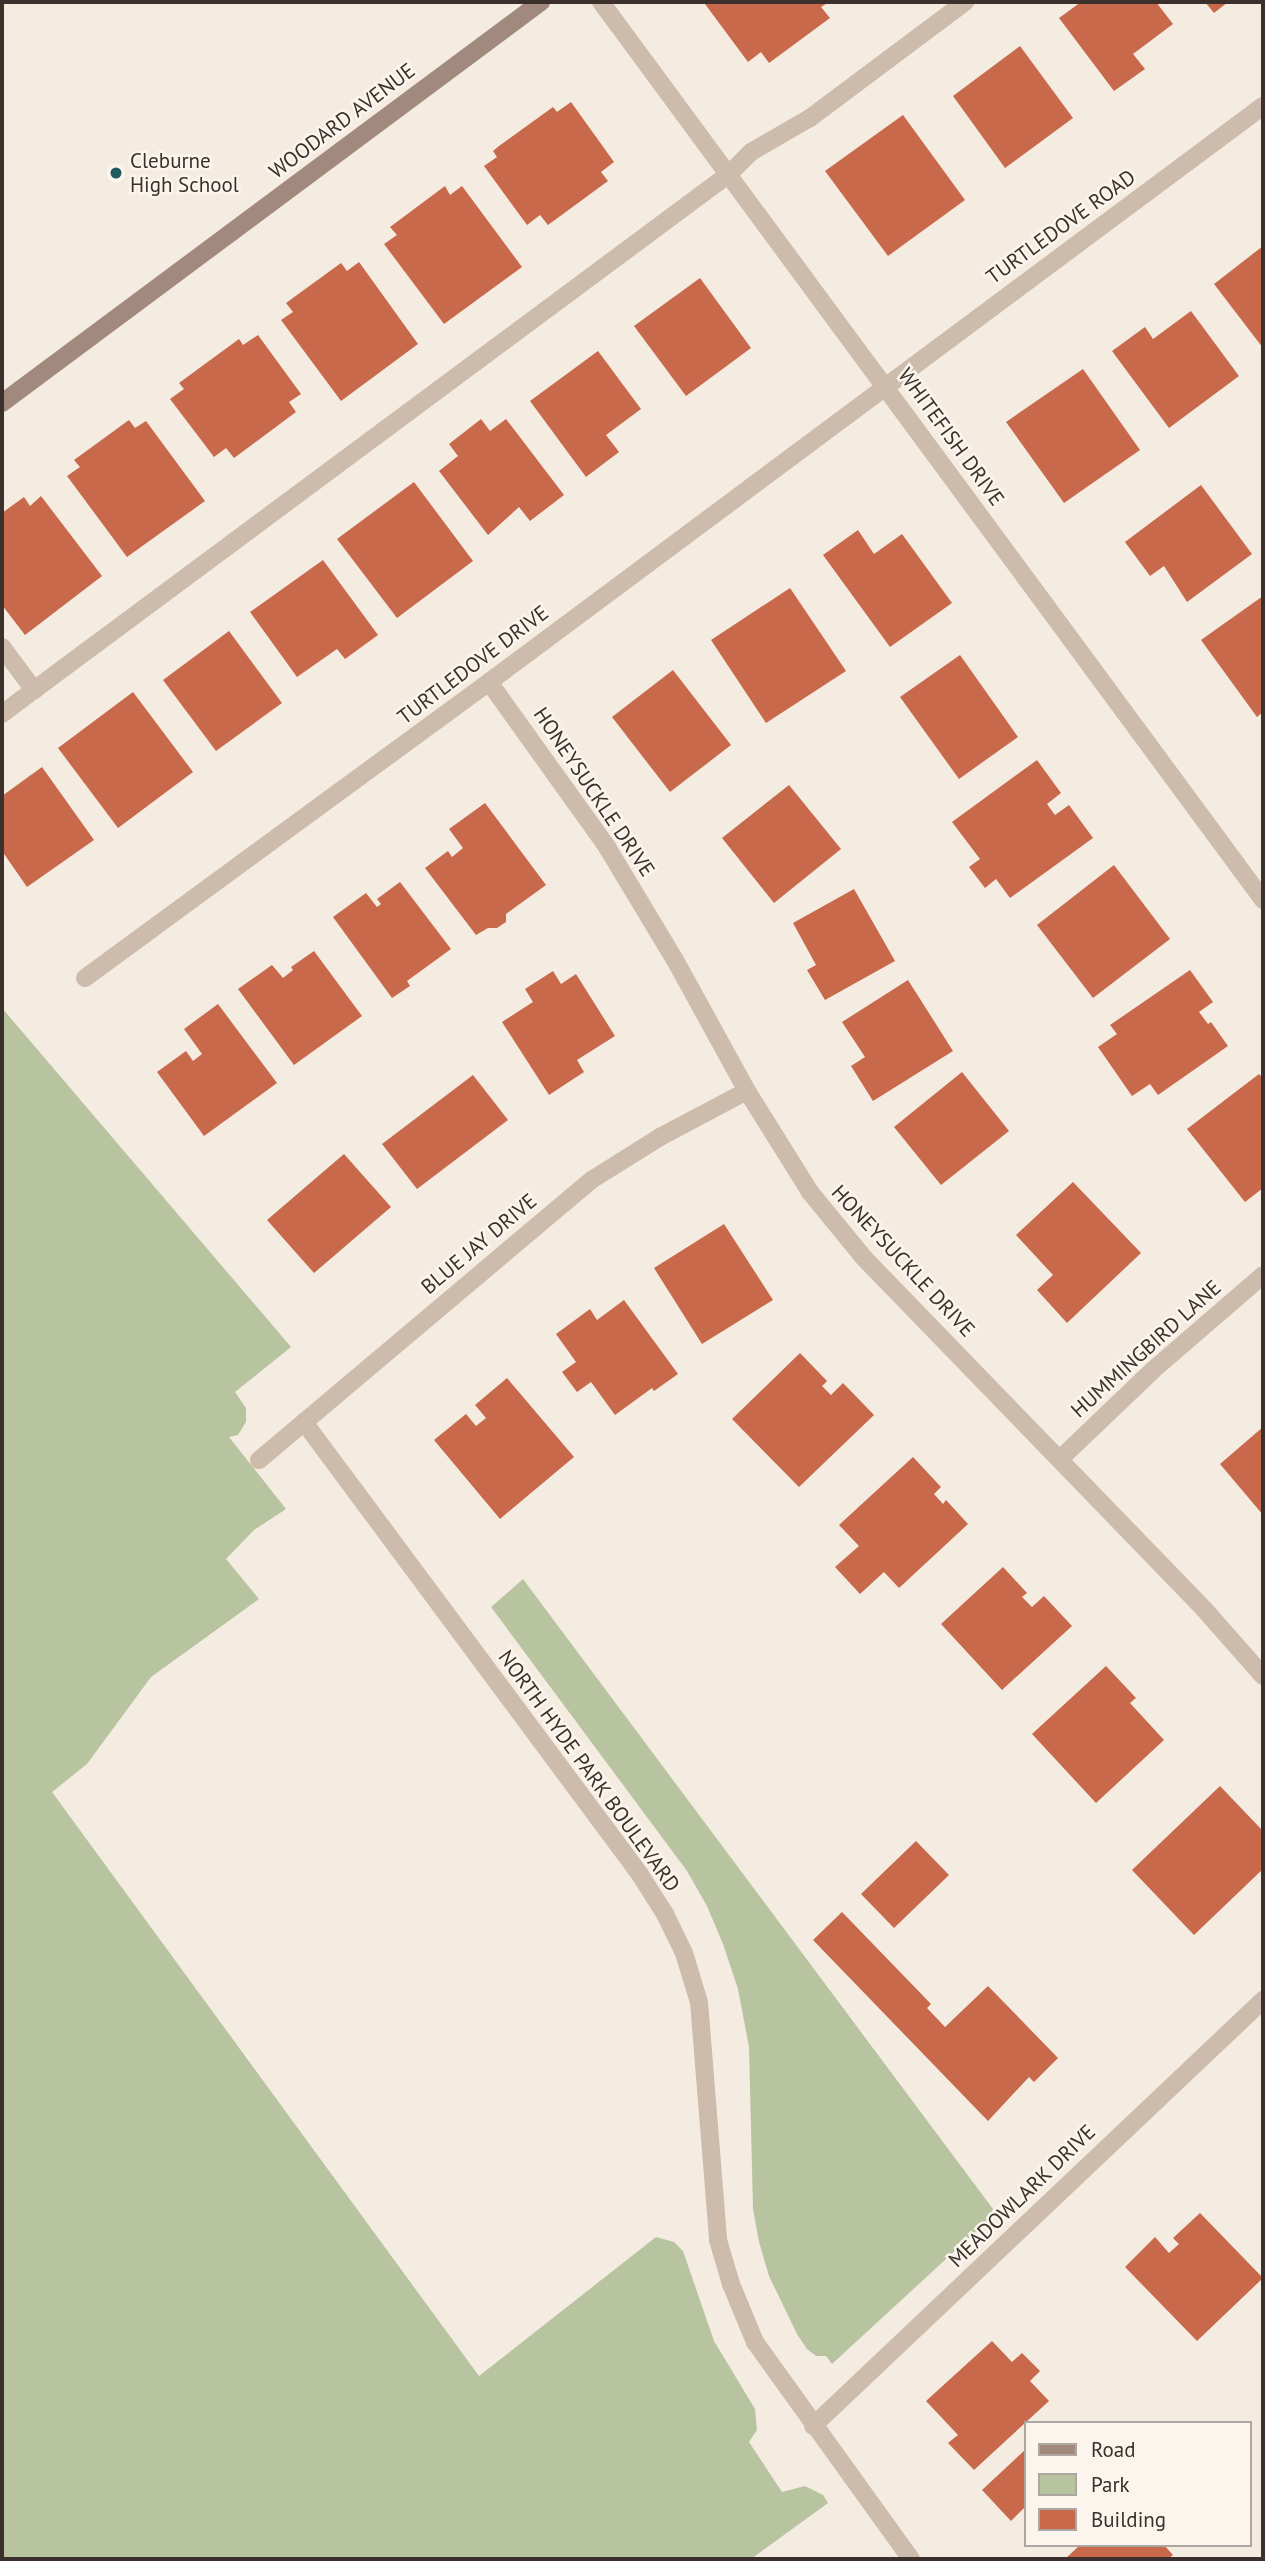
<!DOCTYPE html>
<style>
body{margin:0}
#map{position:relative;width:1265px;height:2561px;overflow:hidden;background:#f4ebe1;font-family:"PT Sans",sans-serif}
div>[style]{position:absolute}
.green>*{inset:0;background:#b8c4a0}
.building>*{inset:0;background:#c8694b}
.lane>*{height:18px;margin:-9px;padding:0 9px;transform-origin:9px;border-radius:9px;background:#cdbbac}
.street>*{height:18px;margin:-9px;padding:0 9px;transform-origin:9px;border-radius:9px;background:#cdbbac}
.secondary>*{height:18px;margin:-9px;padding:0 9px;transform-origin:9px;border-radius:9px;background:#a18a7d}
.dots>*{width:19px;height:19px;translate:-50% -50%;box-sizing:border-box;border:4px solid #fbf5ee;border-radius:50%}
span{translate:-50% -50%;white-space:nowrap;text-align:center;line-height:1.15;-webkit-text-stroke:5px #fbf5ee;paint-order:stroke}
.street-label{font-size:21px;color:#3b302b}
.poi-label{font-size:21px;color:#3b302b}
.left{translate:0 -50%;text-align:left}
.frame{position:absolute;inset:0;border:4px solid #3b302b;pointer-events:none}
.legend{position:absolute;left:1024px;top:2421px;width:228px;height:126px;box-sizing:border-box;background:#fbf5ee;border:2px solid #aea6a0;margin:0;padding:9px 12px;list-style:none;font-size:21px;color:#3b302b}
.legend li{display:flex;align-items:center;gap:14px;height:35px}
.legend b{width:35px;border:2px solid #aea6a0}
</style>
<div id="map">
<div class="green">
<div style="clip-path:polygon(2px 1008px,291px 1347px,235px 1392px,246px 1408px,246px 1422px,238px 1435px,229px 1437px,286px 1509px,254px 1530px,226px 1559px,259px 1599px,151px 1677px,87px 1764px,52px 1792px,479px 2376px,656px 2237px,674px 2242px,683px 2251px,714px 2341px,755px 2409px,757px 2430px,749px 2442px,782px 2492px,805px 2486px,823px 2495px,828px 2503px,751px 2559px,2px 2559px)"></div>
<div style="clip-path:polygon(523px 1579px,996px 2213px,832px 2364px,826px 2356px,816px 2356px,807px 2349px,797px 2334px,769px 2276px,759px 2242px,753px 2209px,749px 2047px,738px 1989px,723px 1944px,707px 1906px,687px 1871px,491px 1607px)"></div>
</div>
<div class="building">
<div style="clip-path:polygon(708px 2px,829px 2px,821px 7px,830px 18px,769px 63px,761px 52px,748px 62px,705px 4px)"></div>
<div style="clip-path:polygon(1081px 2px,1156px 2px,1173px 24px,1133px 54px,1145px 69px,1114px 91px,1059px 18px)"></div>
<div style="clip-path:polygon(1205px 2px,1228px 2px,1214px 13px)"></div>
<div style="clip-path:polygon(1020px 46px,1073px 118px,1005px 168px,953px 96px)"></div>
<div style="clip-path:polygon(571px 102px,614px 162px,601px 172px,608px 181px,548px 225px,540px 215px,527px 225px,484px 166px,497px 157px,493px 151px,499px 146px,553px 107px,557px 112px)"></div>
<div style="clip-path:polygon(903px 115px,965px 200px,888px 256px,825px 171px)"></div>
<div style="clip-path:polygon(445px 186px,450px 195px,462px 186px,522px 267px,444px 324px,384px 244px,397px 235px,390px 227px)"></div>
<div style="clip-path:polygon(1263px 246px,1263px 348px,1214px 284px)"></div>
<div style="clip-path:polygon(359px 262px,418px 344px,341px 401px,281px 320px,293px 312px,286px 303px,341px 263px,347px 271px)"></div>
<div style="clip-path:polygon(700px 278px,751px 348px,686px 396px,634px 326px)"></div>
<div style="clip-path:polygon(1191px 311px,1239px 376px,1169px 428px,1112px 351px,1145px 327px,1153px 339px)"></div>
<div style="clip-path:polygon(258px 335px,301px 394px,289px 402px,296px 412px,234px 458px,226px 448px,214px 457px,170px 399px,184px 389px,179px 383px,239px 339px,243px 345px)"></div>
<div style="clip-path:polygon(598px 351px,641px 409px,606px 435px,619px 452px,586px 477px,530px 401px)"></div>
<div style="clip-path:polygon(1083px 369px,1140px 450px,1064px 503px,1006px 422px)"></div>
<div style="clip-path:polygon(481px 419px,490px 431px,506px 419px,564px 495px,530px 521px,519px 507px,488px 535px,439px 471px,458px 456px,449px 444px)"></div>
<div style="clip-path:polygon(129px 420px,135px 428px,146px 421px,205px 501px,127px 557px,67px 476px,80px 467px,74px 460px)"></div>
<div style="clip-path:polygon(414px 482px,473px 561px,397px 618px,337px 539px)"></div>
<div style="clip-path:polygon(1201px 485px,1252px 554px,1187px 602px,1164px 566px,1150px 576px,1125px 542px)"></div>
<div style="clip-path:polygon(41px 496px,102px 576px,25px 635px,2px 605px,2px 513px,24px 497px,30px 506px)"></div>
<div style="clip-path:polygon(858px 530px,874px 554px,902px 534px,952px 603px,890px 647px,823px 555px)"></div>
<div style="clip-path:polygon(323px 560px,378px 635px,345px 659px,337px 649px,297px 677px,250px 612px)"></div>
<div style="clip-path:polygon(790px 588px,846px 671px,766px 723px,711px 640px)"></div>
<div style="clip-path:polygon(1263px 596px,1263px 712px,1257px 717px,1201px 640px)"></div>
<div style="clip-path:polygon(229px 631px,282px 703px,216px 751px,163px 680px)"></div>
<div style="clip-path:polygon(960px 655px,1018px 737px,959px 779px,900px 697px)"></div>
<div style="clip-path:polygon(673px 670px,731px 745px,670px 792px,612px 717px)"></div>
<div style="clip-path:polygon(133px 692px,193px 772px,118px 828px,58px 748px)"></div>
<div style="clip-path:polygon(1037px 760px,1061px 793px,1047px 804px,1055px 815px,1069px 805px,1093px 838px,1010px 898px,996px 879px,985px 888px,969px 867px,980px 859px,952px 822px)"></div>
<div style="clip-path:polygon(42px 767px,94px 840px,27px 887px,2px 851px,2px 796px)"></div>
<div style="clip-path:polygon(789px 785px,841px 849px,774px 903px,722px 838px)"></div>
<div style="clip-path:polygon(485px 803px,546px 885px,506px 914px,506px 922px,497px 928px,488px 928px,476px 935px,425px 868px,448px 851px,452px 857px,463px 848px,449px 829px)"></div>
<div style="clip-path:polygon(1114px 865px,1170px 939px,1093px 998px,1037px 925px)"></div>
<div style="clip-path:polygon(400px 882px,451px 949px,407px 981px,410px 986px,392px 998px,333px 917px,366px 893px,377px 907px,381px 904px,377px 899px)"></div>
<div style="clip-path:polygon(854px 889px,895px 961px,825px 1000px,807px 970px,816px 965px,793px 923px)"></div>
<div style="clip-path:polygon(314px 951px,362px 1016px,294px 1065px,238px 989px,272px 965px,283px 978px,293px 970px,291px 967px)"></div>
<div style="clip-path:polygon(1190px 970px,1213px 1002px,1199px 1012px,1208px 1024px,1211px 1022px,1228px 1046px,1158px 1095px,1150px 1084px,1132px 1096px,1098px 1047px,1117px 1034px,1110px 1025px)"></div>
<div style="clip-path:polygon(553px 971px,561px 984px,576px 974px,615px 1036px,577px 1060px,584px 1072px,549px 1095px,502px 1022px,533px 1002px,525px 989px)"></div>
<div style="clip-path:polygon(908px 980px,953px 1051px,873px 1101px,851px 1066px,865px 1057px,842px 1022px)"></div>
<div style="clip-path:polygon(218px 1004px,277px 1083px,204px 1136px,157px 1072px,186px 1051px,193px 1061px,202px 1054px,184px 1029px)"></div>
<div style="clip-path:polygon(962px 1072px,1009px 1131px,941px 1185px,894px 1127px)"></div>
<div style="clip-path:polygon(1259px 1074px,1263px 1078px,1263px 1188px,1245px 1202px,1187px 1129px)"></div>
<div style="clip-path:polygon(473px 1075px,508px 1120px,417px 1189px,382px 1144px)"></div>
<div style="clip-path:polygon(344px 1154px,391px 1207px,314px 1273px,267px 1220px)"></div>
<div style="clip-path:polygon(1073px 1182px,1141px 1253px,1067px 1323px,1037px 1290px,1053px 1275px,1016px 1235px)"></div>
<div style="clip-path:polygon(724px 1224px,773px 1300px,702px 1344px,654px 1268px)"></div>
<div style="clip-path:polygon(624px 1300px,678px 1374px,654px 1391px,652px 1388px,615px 1415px,591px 1382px,577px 1392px,562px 1372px,576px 1362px,556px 1334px,590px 1309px,597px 1320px)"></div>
<div style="clip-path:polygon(800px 1353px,827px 1381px,822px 1386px,831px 1395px,843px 1383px,874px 1415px,799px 1487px,732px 1419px)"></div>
<div style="clip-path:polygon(507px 1378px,574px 1457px,500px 1519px,434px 1440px,466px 1414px,476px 1426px,486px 1418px,475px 1405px)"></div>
<div style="clip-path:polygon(1263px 1427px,1263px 1515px,1220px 1464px)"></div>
<div style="clip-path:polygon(913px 1457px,941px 1487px,934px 1494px,943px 1504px,946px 1500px,968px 1524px,899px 1588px,884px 1572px,860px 1594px,835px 1567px,859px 1546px,839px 1525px)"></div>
<div style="clip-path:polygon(1003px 1567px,1027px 1593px,1022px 1597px,1032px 1607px,1044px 1596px,1072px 1626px,1002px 1690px,941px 1624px)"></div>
<div style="clip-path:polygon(1106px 1666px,1136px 1698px,1130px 1703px,1164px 1740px,1096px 1803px,1032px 1734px)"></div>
<div style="clip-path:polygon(1220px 1786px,1263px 1831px,1263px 1869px,1194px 1935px,1132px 1870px)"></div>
<div style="clip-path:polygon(916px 1841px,949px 1875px,894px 1928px,861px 1894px)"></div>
<div style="clip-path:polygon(842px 1912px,931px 2004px,927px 2008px,945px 2027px,988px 1986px,1058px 2058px,1034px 2082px,1029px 2077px,988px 2121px,813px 1940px)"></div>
<div style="clip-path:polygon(1200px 2213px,1263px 2278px,1197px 2341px,1125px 2267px,1155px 2237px,1169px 2253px,1179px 2244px,1173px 2238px)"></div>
<div style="clip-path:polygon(992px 2341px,1012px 2362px,1022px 2353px,1040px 2371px,1030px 2381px,1049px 2401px,974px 2470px,948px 2443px,958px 2435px,926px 2401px)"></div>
<div style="clip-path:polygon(1025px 2450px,1025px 2507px,1011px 2521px,982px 2490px)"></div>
<div style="clip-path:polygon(1080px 2545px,1164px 2545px,1173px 2555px,1168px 2559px,1065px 2559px)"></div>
</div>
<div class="lane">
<div style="left:2px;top:647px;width:54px;rotate:53.3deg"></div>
<div style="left:34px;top:690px;width:866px;rotate:-36.59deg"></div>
<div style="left:729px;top:174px;width:31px;rotate:-45deg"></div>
<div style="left:751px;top:152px;width:68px;rotate:-30deg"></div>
<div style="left:810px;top:118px;width:194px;rotate:-36.8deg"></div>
<div style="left:2px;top:714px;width:40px;rotate:-37deg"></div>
</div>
<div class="street">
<div style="left:601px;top:2px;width:1116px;rotate:53.6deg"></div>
<div style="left:489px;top:682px;width:203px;rotate:54.4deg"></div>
<div style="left:607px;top:847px;width:132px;rotate:59deg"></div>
<div style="left:675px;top:960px;width:149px;rotate:61.2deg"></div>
<div style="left:747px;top:1091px;width:119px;rotate:58deg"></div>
<div style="left:810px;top:1192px;width:85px;rotate:50.7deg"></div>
<div style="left:864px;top:1258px;width:489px;rotate:45.9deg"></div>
<div style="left:1204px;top:1609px;width:89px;rotate:48.6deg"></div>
<div style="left:85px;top:978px;width:501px;rotate:-36.23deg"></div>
<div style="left:489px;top:682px;width:965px;rotate:-36.66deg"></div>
<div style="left:304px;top:1422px;width:562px;rotate:53.4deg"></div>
<div style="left:639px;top:1873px;width:49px;rotate:57.6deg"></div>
<div style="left:665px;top:1914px;width:43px;rotate:64deg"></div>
<div style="left:684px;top:1953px;width:51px;rotate:73deg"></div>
<div style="left:699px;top:2002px;width:239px;rotate:85.4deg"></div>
<div style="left:718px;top:2240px;width:46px;rotate:73.5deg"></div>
<div style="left:731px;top:2284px;width:63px;rotate:67.5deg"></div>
<div style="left:755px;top:2342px;width:267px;rotate:54.3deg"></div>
<div style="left:1060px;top:1459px;width:129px;rotate:-43.7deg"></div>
<div style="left:1153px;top:1370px;width:145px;rotate:-40.8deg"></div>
<div style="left:259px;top:1460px;width:436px;rotate:-40.1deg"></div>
<div style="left:593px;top:1179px;width:79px;rotate:-32.1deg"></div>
<div style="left:660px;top:1137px;width:98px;rotate:-27.9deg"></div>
<div style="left:813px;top:2426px;width:620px;rotate:-43.43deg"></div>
</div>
<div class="secondary">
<div style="left:2px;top:403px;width:672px;rotate:-36.65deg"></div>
</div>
<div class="dots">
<div style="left:116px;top:173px;background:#1f5a5e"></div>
</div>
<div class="street-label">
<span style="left:342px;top:121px;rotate:-37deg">WOODARD AVENUE</span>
<span style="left:1061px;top:227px;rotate:-36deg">TURTLEDOVE ROAD</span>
<span style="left:951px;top:437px;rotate:54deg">WHITEFISH DRIVE</span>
<span style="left:473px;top:665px;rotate:-37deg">TURTLEDOVE DRIVE</span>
<span style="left:594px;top:792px;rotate:56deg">HONEYSUCKLE DRIVE</span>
<span style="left:479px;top:1244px;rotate:-40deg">BLUE JAY DRIVE</span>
<span style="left:903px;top:1261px;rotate:47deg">HONEYSUCKLE DRIVE</span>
<span style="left:1146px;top:1349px;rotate:-42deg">HUMMINGBIRD LANE</span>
<span style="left:589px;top:1771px;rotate:54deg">NORTH HYDE PARK BOULEVARD</span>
<span style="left:1022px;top:2196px;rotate:-44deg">MEADOWLARK DRIVE</span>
</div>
<div class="poi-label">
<span class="left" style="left:130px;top:173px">Cleburne<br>High School</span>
</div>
<div class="frame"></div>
<ul class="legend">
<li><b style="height:9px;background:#a18a7d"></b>Road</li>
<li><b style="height:19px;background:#b8c4a0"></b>Park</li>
<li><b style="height:19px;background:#c8694b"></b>Building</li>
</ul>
</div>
